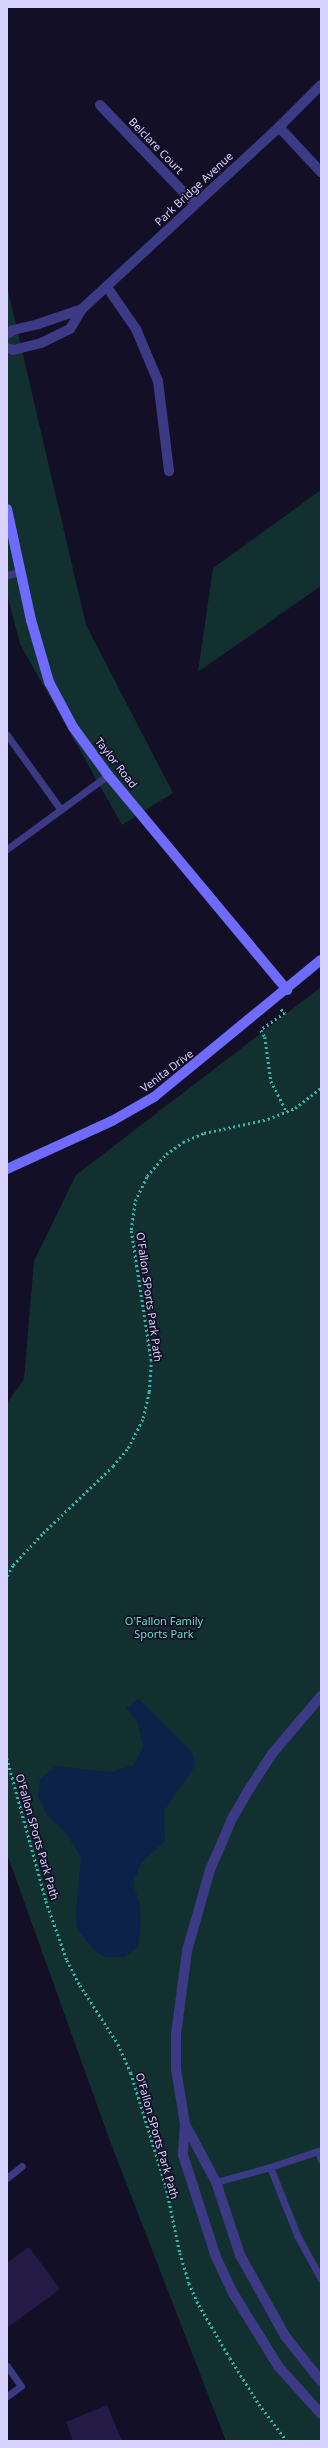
<!DOCTYPE html>
<style>
body{margin:0}
#map{position:relative;width:328px;height:2448px;overflow:hidden;background:#130f26;font-family:"Noto Sans",sans-serif}
div>[style]{position:absolute}
.green>*{inset:0;background:#12302f}
.water>*{inset:0;background:#0c2248}
.building>*{inset:0;background:#241b47}
.path>*{height:2.5px;margin-top:-1.25px;transform-origin:0;background:repeating-linear-gradient(90deg,#2fb8b0 0 2px,transparent 0 5px)}
.lane>*{height:7px;margin:-3.5px;padding:0 3.5px;transform-origin:3.5px;border-radius:3.5px;background:#3d3a85}
.street>*{height:10px;margin:-5px;padding:0 5px;transform-origin:5px;border-radius:5px;background:#3d3a85}
.secondary>*{height:10px;margin:-5px;padding:0 5px;transform-origin:5px;border-radius:5px;background:#6f6bff}
span{translate:-50% -50%;white-space:nowrap;text-align:center;line-height:1.15;-webkit-text-stroke:3.5px #130f26;paint-order:stroke}
.street-label{font-size:11px;color:#d9d4ff}
.park-label{font-size:11px;color:#5fe0c0}
.frame{position:absolute;inset:0;border:8px solid #d9d4ff;pointer-events:none}
</style>
<div id="map">
<div class="green">
<div style="clip-path:polygon(7px 286px,86px 625px,173px 793px,122px 825px,20px 644px,7px 594px)"></div>
<div style="clip-path:polygon(321px 490px,321px 586px,198px 672px,213px 568px)"></div>
<div style="clip-path:polygon(321px 987px,321px 2441px,226px 2441px,110px 2141px,7px 1854px,7px 1403px,24px 1379px,34px 1261px,76px 1175px)"></div>
</div>
<div class="water">
<div style="clip-path:polygon(139px 1699px,192px 1752px,195px 1766px,164px 1811px,165px 1841px,141px 1863px,133px 1883px,139px 1902px,141px 1921px,138px 1947px,124px 1957px,104px 1957px,93px 1949px,77px 1929px,76px 1912px,81px 1857px,66px 1833px,46px 1814px,38px 1795px,40px 1779px,56px 1766px,111px 1772px,134px 1765px,143px 1747px,137px 1721px,126px 1708px)"></div>
</div>
<div class="building">
<div style="clip-path:polygon(29px 2247px,60px 2289px,7px 2328px,7px 2263px)"></div>
<div style="clip-path:polygon(107px 2405px,122px 2441px,73px 2441px,66px 2422px)"></div>
</div>
<div class="path">
<div style="left:281px;top:1009px;width:6px;rotate:45deg"></div>
<div style="left:285px;top:1013px;width:29px;rotate:145deg"></div>
<div style="left:261px;top:1030px;width:8px;rotate:60deg"></div>
<div style="left:265px;top:1037px;width:44px;rotate:82.2deg"></div>
<div style="left:271px;top:1081px;width:34px;rotate:63deg"></div>
<div style="left:7px;top:1576px;width:13px;rotate:-61deg"></div>
<div style="left:13px;top:1565px;width:44px;rotate:-46.8deg"></div>
<div style="left:43px;top:1533px;width:97px;rotate:-43.7deg"></div>
<div style="left:113px;top:1466px;width:23px;rotate:-50deg"></div>
<div style="left:128px;top:1448px;width:34px;rotate:-63deg"></div>
<div style="left:143px;top:1418px;width:27px;rotate:-77deg"></div>
<div style="left:149px;top:1392px;width:31px;rotate:-86deg"></div>
<div style="left:151px;top:1361px;width:133px;rotate:-98.7deg"></div>
<div style="left:131px;top:1230px;width:29px;rotate:-82deg"></div>
<div style="left:135px;top:1201px;width:28px;rotate:-64deg"></div>
<div style="left:147px;top:1176px;width:29px;rotate:-49deg"></div>
<div style="left:166px;top:1154px;width:21px;rotate:-35deg"></div>
<div style="left:183px;top:1142px;width:23px;rotate:-23deg"></div>
<div style="left:204px;top:1133px;width:66px;rotate:-12.3deg"></div>
<div style="left:268px;top:1119px;width:29px;rotate:-22deg"></div>
<div style="left:295px;top:1108px;width:33px;rotate:-38deg"></div>
<div style="left:7px;top:1758px;width:148px;rotate:74.7deg"></div>
<div style="left:46px;top:1901px;width:63px;rotate:70.4deg"></div>
<div style="left:67px;top:1960px;width:28px;rotate:63deg"></div>
<div style="left:80px;top:1985px;width:70px;rotate:57.2deg"></div>
<div style="left:118px;top:2044px;width:32px;rotate:66deg"></div>
<div style="left:131px;top:2073px;width:118px;rotate:72.8deg"></div>
<div style="left:166px;top:2186px;width:68px;rotate:78.2deg"></div>
<div style="left:180px;top:2253px;width:31px;rotate:73deg"></div>
<div style="left:189px;top:2283px;width:24px;rotate:66deg"></div>
<div style="left:199px;top:2305px;width:61px;rotate:59.7deg"></div>
<div style="left:230px;top:2358px;width:54px;rotate:57.8deg"></div>
<div style="left:259px;top:2404px;width:46px;rotate:52.9deg"></div>
</div>
<div class="lane">
<div style="left:7px;top:575px;width:13px;rotate:-13deg"></div>
<div style="left:7px;top:735px;width:92px;rotate:54.2deg"></div>
<div style="left:7px;top:849px;width:125px;rotate:-36.2deg"></div>
<div style="left:270px;top:2167px;width:51px;rotate:-18.4deg"></div>
<div style="left:318px;top:2151px;width:9px;rotate:72deg"></div>
<div style="left:7px;top:2178px;width:19px;rotate:-39deg"></div>
<div style="left:216px;top:2182px;width:56px;rotate:-15.5deg"></div>
<div style="left:270px;top:2167px;width:73px;rotate:68.3deg"></div>
<div style="left:297px;top:2235px;width:50px;rotate:61.4deg"></div>
<div style="left:7px;top:2366px;width:24px;rotate:55deg"></div>
<div style="left:21px;top:2386px;width:17px;rotate:144deg"></div>
</div>
<div class="street">
<div style="left:100px;top:105px;width:137px;rotate:46.2deg"></div>
<div style="left:279px;top:127px;width:62px;rotate:47deg"></div>
<div style="left:107px;top:287px;width:51px;rotate:55.4deg"></div>
<div style="left:136px;top:329px;width:56px;rotate:67.1deg"></div>
<div style="left:158px;top:381px;width:91px;rotate:83deg"></div>
<div style="left:7px;top:334px;width:7px;rotate:-34deg"></div>
<div style="left:13px;top:330px;width:26px;rotate:-13deg"></div>
<div style="left:38px;top:324px;width:46px;rotate:-18.8deg"></div>
<div style="left:7px;top:348px;width:6px;rotate:18deg"></div>
<div style="left:13px;top:350px;width:29px;rotate:-14deg"></div>
<div style="left:41px;top:343px;width:32px;rotate:-26deg"></div>
<div style="left:70px;top:329px;width:23px;rotate:-59deg"></div>
<div style="left:82px;top:309px;width:268px;rotate:-42.7deg"></div>
<div style="left:279px;top:127px;width:59px;rotate:-45deg"></div>
<div style="left:321px;top:1696px;width:76px;rotate:130.2deg"></div>
<div style="left:272px;top:1754px;width:44px;rotate:123deg"></div>
<div style="left:248px;top:1791px;width:34px;rotate:120deg"></div>
<div style="left:231px;top:1821px;width:53px;rotate:113.2deg"></div>
<div style="left:210px;top:1870px;width:84px;rotate:105.9deg"></div>
<div style="left:187px;top:1951px;width:84px;rotate:97.5deg"></div>
<div style="left:176px;top:2034px;width:35px;rotate:90deg"></div>
<div style="left:176px;top:2069px;width:56px;rotate:80.7deg"></div>
<div style="left:185px;top:2124px;width:66px;rotate:61.9deg"></div>
<div style="left:216px;top:2182px;width:77px;rotate:71.8deg"></div>
<div style="left:240px;top:2255px;width:93px;rotate:60.9deg"></div>
<div style="left:285px;top:2336px;width:58px;rotate:51.3deg"></div>
<div style="left:185px;top:2124px;width:31px;rotate:94deg"></div>
<div style="left:183px;top:2155px;width:107px;rotate:72.1deg"></div>
<div style="left:216px;top:2257px;width:40px;rotate:65deg"></div>
<div style="left:233px;top:2293px;width:86px;rotate:58.3deg"></div>
<div style="left:278px;top:2366px;width:64px;rotate:48.1deg"></div>
</div>
<div class="secondary">
<div style="left:7px;top:509px;width:114px;rotate:77.8deg"></div>
<div style="left:31px;top:620px;width:65px;rotate:73.8deg"></div>
<div style="left:49px;top:682px;width:51px;rotate:61.9deg"></div>
<div style="left:73px;top:727px;width:59px;rotate:53.9deg"></div>
<div style="left:108px;top:775px;width:280px;rotate:50.2deg"></div>
<div style="left:7px;top:1169px;width:115px;rotate:-24.6deg"></div>
<div style="left:112px;top:1121px;width:48px;rotate:-29.7deg"></div>
<div style="left:154px;top:1097px;width:216px;rotate:-39.4deg"></div>
</div>
<div class="street-label">
<span style="left:156px;top:146px;rotate:46deg">Belclare Court</span>
<span style="left:194px;top:189px;rotate:-43deg">Park Bridge Avenue</span>
<span style="left:116px;top:763px;rotate:52deg">Taylor Road</span>
<span style="left:167px;top:1071px;rotate:-37deg">Venita Drive</span>
<span style="left:149px;top:1297px;rotate:82deg">O'Fallon SPorts Park Path</span>
<span style="left:37px;top:1837px;rotate:74deg">O'Fallon SPorts Park Path</span>
<span style="left:157px;top:2136px;rotate:74deg">O'Fallon SPorts Park Path</span>
</div>
<div class="park-label">
<span style="left:164px;top:1628px">O'Fallon Family<br>Sports Park</span>
</div>
<div class="frame"></div>
</div>
